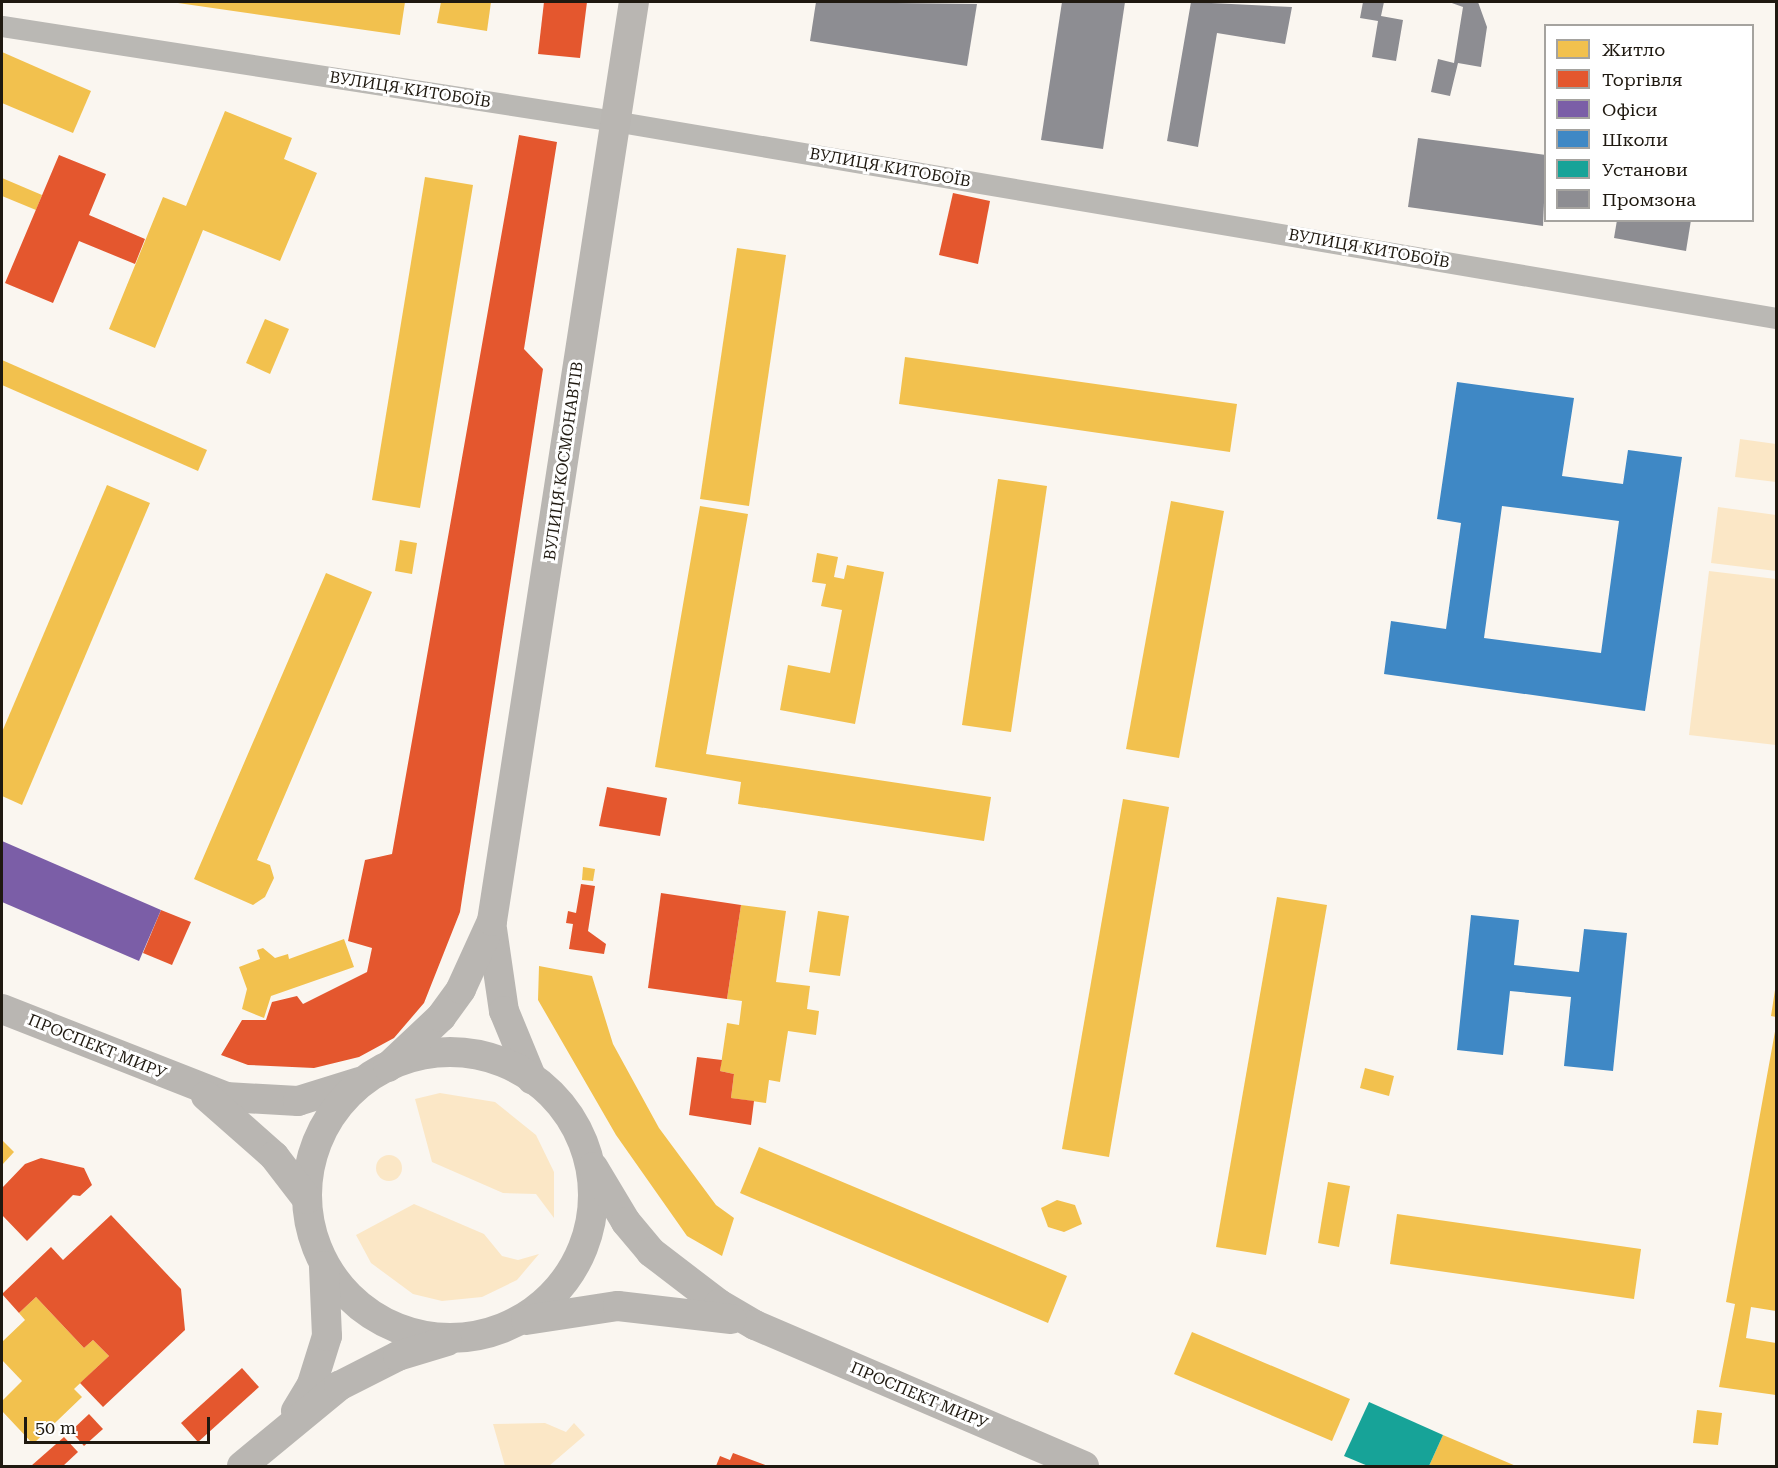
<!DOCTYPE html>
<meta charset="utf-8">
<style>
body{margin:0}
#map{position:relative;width:1778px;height:1468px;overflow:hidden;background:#faf6f0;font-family:"Roboto Serif",serif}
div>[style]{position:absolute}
.green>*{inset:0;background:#fbe7c6}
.round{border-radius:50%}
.homes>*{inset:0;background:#f2c14e}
.shops>*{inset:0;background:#e4572e}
.offices>*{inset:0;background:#7b5ea7}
.schools>*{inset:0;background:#3f88c5}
.public>*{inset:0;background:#17a398}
.industry>*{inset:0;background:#8d8d92}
.minor>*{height:21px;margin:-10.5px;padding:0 10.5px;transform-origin:10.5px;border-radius:10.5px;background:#bab8b4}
.secondary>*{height:30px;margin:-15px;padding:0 15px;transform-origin:15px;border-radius:15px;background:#b9b6b2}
.secondary>.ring{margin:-15px;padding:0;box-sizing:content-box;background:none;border:30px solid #b9b6b2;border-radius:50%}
span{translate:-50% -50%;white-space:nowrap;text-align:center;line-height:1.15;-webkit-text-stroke:6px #fff;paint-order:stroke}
.street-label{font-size:16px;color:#1f1910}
.frame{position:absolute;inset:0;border:3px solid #1f1910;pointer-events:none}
.legend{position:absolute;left:1544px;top:24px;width:210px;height:198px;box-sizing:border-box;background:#fff;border:2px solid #a5a39f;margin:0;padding:8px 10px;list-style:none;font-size:18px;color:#1f1910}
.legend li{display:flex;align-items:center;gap:12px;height:30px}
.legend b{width:30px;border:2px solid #a5a39f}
.scale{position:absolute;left:24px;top:1417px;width:186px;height:27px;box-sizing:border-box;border:3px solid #1f1910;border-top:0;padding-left:8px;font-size:18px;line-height:21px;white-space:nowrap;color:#1f1910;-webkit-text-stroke:4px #fff;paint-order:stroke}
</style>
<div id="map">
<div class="green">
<div style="clip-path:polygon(1740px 439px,1776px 444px,1776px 482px,1735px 477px)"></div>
<div style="clip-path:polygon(1718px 507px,1776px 515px,1776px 571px,1711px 563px)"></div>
<div style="clip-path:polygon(1709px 571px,1776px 579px,1776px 745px,1689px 735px)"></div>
<div style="clip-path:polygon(440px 1093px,495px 1102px,536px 1135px,554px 1172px,554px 1218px,536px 1194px,503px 1193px,432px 1162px,415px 1099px)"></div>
<div class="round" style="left:376px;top:1155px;width:26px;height:26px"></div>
<div style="clip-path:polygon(414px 1204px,484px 1234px,502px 1256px,518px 1260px,539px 1254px,517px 1280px,482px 1297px,442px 1301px,413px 1294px,371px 1263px,356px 1235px)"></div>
<div style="clip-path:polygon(545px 1423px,566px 1432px,574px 1423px,585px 1435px,549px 1466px,505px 1466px,493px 1424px)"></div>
</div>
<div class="homes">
<div style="clip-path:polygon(171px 2px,405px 2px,400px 35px)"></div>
<div style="clip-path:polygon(441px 2px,491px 2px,487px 31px,437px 23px)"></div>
<div style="clip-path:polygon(2px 52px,91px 91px,73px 133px,2px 103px)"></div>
<div style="clip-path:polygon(225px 111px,292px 138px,284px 159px,317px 173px,280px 261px,203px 230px,155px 348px,109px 329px,163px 197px,186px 206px)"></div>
<div style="clip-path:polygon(425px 177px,473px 185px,420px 508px,372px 500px)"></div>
<div style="clip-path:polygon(2px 178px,42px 195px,36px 210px,2px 196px)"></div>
<div style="clip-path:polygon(737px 248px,786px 255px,749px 506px,700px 499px)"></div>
<div style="clip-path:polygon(265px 319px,289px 329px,270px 374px,246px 363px)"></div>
<div style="clip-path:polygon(905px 357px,1237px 404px,1230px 452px,899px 404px)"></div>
<div style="clip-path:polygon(2px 360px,207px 450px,198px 471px,2px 385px)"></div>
<div style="clip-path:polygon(998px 479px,1047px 486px,1011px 732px,962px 725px)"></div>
<div style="clip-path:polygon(107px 485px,150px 503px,22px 805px,2px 796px,2px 732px)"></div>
<div style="clip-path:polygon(1171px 501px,1224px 511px,1179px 758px,1126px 749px)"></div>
<div style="clip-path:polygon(700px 506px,748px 514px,706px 754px,991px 797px,984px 841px,738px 804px,741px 782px,655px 767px)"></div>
<div style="clip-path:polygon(400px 540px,417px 543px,412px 574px,395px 571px)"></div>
<div style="clip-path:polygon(817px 553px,838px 557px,834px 577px,844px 579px,847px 565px,884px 572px,855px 724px,780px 710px,788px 665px,830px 673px,842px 610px,821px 606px,826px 584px,812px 582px)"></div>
<div style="clip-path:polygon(326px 573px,372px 592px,257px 860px,270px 865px,274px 878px,265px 897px,253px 905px,194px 879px)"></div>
<div style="clip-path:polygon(1123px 799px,1169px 807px,1109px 1157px,1062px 1149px)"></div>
<div style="clip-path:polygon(583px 867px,595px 869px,593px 881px,582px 880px)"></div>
<div style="clip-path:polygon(1277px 897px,1327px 905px,1266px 1255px,1216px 1247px)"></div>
<div style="clip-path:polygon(741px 905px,786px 911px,776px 982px,810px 986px,807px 1009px,819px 1011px,816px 1035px,788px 1031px,780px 1082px,769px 1080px,766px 1103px,731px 1098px,734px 1074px,720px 1071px,727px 1023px,739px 1025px,742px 1001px,727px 999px)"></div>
<div style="clip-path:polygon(818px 911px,849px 916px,840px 976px,809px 972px)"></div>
<div style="clip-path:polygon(344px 939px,354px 967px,271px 996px,264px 1018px,242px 1009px,247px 989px,239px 967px,260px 959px,257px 950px,263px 948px,275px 958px,288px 954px,289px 959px)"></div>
<div style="clip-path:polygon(539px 966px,592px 976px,613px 1044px,659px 1128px,716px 1205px,734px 1218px,722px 1256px,687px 1236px,616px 1135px,538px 1000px)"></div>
<div style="clip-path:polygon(1775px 990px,1776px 991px,1776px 1017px,1771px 1016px)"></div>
<div style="clip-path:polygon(1776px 1026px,1776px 1311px,1751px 1307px,1746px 1338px,1776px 1343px,1776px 1395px,1719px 1387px,1735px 1304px,1726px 1302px)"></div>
<div style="clip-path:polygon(1365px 1068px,1394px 1076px,1389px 1096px,1360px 1088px)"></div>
<div style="clip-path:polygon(2px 1140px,14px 1152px,2px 1165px)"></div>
<div style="clip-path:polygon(759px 1147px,1067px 1276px,1048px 1323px,740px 1193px)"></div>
<div style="clip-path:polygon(1328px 1182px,1350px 1186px,1339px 1247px,1318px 1243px)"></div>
<div style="clip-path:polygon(1057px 1200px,1075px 1205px,1082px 1224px,1064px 1232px,1048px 1227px,1041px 1208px)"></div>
<div style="clip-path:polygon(1397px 1214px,1641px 1249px,1634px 1299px,1390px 1264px)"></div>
<div style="clip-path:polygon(36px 1297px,84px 1348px,93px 1340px,109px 1356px,74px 1389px,82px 1397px,33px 1444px,2px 1411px,2px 1401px,22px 1381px,2px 1360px,2px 1342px,25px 1320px,19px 1313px)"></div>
<div style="clip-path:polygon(1192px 1332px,1350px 1399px,1332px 1441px,1174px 1374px)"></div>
<div style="clip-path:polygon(1697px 1410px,1722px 1413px,1718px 1445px,1693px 1443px)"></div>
<div style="clip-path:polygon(1443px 1435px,1516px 1466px,1429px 1466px)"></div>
</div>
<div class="shops">
<div style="clip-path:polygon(544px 2px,587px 2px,580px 58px,538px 54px)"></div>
<div style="clip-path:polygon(519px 135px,557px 142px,524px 349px,543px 369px,460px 912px,424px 1003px,394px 1038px,359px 1057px,314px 1068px,248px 1065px,221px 1055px,242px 1020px,266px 1020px,272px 1002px,297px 996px,303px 1004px,367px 972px,372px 948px,348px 941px,365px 860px,392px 854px)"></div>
<div style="clip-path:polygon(59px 155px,106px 174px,89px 215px,145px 239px,135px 264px,79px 241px,53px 303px,5px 283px)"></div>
<div style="clip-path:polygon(953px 193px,990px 201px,978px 264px,939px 255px)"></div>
<div style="clip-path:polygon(607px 787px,667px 798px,660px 836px,599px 826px)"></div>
<div style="clip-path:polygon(581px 884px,595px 886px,588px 931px,606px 944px,604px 954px,569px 949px,573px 924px,566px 923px,568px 911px,576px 913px)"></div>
<div style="clip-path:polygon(661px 893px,741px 905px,727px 999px,648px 988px)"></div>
<div style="clip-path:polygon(161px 910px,191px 922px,172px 965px,143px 953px)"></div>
<div style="clip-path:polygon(697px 1057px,722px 1060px,720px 1071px,734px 1074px,731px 1098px,754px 1101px,751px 1125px,689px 1115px)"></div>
<div style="clip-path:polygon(41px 1158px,84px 1168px,92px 1185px,80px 1196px,73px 1195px,27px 1241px,2px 1215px,2px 1188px,25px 1164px)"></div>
<div style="clip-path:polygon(111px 1215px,181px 1289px,185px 1330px,103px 1407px,80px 1383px,109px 1356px,93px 1340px,84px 1348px,36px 1297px,19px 1313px,2px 1294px,51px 1247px,63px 1260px)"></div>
<div style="clip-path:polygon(242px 1368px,259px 1387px,198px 1442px,181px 1423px)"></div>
<div style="clip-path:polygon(89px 1414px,103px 1429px,84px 1446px,71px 1431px)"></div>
<div style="clip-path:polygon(64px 1437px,78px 1452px,63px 1466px,31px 1466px)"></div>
<div style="clip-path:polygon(733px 1453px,768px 1466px,716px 1466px,720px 1456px,730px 1460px)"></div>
</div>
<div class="offices">
<div style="clip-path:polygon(2px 841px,161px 910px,139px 961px,2px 902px)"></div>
</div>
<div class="schools">
<div style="clip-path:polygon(evenodd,1457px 382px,1574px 398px,1562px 476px,1623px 484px,1628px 450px,1682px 457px,1645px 711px,1384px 674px,1391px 621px,1446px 629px,1461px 523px,1437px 519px,1457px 382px,1502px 506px,1619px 521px,1601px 653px,1484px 638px,1502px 506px)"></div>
<div style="clip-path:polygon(1471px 915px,1519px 920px,1514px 965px,1579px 972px,1584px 929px,1627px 933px,1613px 1071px,1564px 1066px,1571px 997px,1510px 991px,1503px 1055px,1457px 1050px)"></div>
</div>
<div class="public">
<div style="clip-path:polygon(1369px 1402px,1443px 1435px,1429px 1466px,1368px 1466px,1344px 1456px)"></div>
</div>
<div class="industry">
<div style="clip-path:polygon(816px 2px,977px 4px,967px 66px,810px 41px)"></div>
<div style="clip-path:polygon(1062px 2px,1125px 2px,1103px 149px,1041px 140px)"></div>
<div style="clip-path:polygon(1191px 2px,1292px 7px,1285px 44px,1217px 33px,1198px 147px,1167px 141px)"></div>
<div style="clip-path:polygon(1363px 2px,1384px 2px,1381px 16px,1403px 20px,1396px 61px,1372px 57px,1378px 21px,1360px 18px)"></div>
<div style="clip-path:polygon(1449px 2px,1478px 2px,1487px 27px,1481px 67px,1458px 63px,1450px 96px,1431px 92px,1438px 59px,1454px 63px,1463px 7px)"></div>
<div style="clip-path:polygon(1418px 138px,1546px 155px,1543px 226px,1408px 207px)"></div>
<div style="clip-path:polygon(1617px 220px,1691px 220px,1686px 251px,1614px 238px)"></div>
</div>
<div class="minor">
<div style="left:2px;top:26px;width:619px;rotate:8.82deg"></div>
<div style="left:614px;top:121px;width:1179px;rotate:9.62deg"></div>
</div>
<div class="secondary">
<div style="left:492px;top:929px;width:83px;rotate:81.7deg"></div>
<div style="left:504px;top:1011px;width:74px;rotate:67.6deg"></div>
<div style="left:2px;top:1009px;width:241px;rotate:21.4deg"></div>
<div style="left:226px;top:1097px;width:72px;rotate:3.2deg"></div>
<div style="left:298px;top:1101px;width:64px;rotate:-17.3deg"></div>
<div class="ring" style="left:307px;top:1052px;width:256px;height:256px"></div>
<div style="left:388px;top:1067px;width:73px;rotate:-43.3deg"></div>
<div style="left:441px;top:1017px;width:34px;rotate:-54deg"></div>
<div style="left:461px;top:989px;width:75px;rotate:-65.5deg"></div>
<div style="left:492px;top:921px;width:930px;rotate:-81.22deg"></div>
<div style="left:206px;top:1096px;width:91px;rotate:41.4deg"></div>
<div style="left:274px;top:1156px;width:54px;rotate:52.5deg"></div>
<div style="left:593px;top:1167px;width:64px;rotate:59deg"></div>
<div style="left:626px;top:1222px;width:39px;rotate:50deg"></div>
<div style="left:651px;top:1252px;width:86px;rotate:37.4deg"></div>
<div style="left:719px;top:1304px;width:42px;rotate:30.3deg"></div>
<div style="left:755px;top:1325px;width:358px;rotate:23.2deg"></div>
<div style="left:526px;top:1320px;width:93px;rotate:-8.7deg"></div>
<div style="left:618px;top:1306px;width:114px;rotate:6.6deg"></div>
<div style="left:296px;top:1411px;width:31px;rotate:-59deg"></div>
<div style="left:312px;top:1384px;width:50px;rotate:-72.6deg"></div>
<div style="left:327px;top:1336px;width:70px;rotate:-92.5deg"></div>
<div style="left:242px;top:1466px;width:126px;rotate:-39.5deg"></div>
<div style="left:339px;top:1386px;width:66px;rotate:-27deg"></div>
<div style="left:398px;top:1356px;width:51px;rotate:-17deg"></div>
</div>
<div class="street-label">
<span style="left:410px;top:90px;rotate:9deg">ВУЛИЦЯ КИТОБОЇВ</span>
<span style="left:890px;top:168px;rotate:10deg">ВУЛИЦЯ КИТОБОЇВ</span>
<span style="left:1369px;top:249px;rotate:10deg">ВУЛИЦЯ КИТОБОЇВ</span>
<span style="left:564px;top:461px;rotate:-82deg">ВУЛИЦЯ КОСМОНАВТІВ</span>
<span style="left:97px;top:1047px;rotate:22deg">ПРОСПЕКТ МИРУ</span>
<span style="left:919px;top:1396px;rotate:23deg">ПРОСПЕКТ МИРУ</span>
</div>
<div class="frame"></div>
<ul class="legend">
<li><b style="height:16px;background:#f2c14e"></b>Житло</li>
<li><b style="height:16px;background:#e4572e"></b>Торгівля</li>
<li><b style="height:16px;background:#7b5ea7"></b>Офіси</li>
<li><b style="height:16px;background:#3f88c5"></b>Школи</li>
<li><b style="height:16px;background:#17a398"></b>Установи</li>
<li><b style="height:16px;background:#8d8d92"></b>Промзона</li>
</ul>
<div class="scale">50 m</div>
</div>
